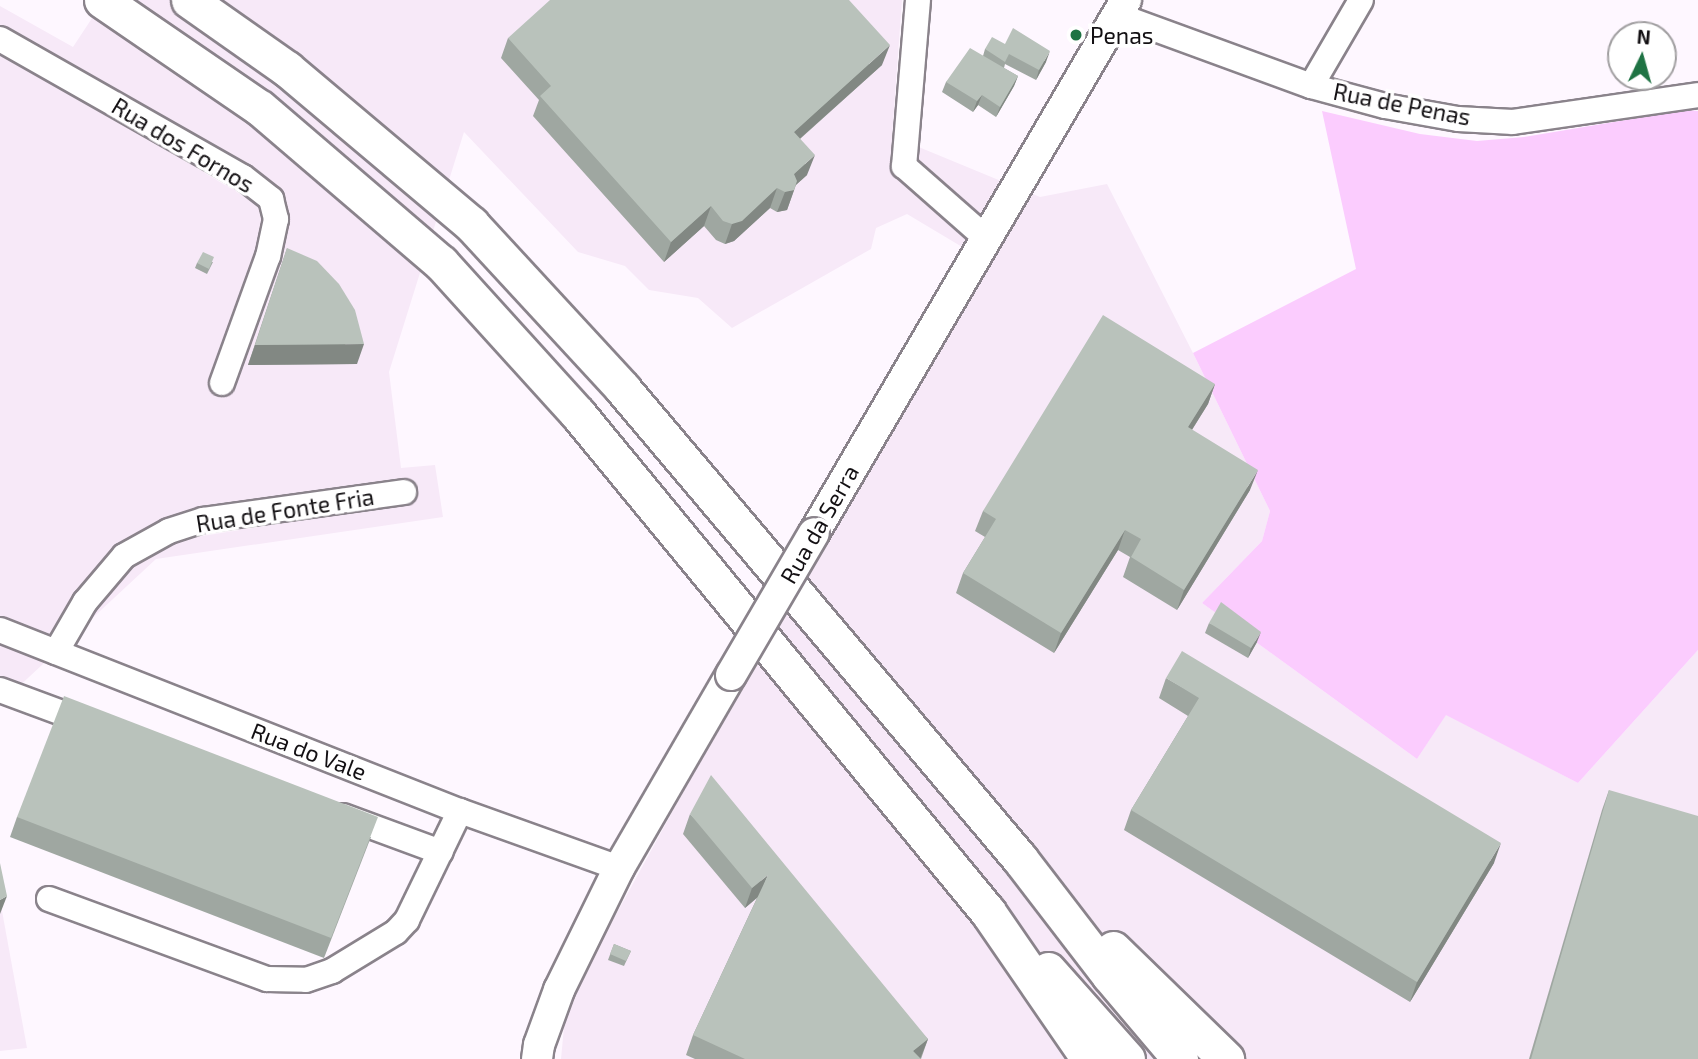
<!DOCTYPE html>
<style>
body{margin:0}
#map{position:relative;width:1698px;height:1059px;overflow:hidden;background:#fef7ff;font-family:"Exo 2",sans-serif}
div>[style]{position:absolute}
.built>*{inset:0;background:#f7e9f8}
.green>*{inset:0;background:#fbccfe}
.roads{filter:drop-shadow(2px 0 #8a838b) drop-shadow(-2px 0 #8a838b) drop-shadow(0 2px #8a838b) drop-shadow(0 -2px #8a838b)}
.minor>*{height:24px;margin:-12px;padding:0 12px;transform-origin:12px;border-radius:12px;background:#fff}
.major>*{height:30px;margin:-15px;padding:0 15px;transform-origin:15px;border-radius:15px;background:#fff}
.highway>*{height:35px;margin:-17.5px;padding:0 17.5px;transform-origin:17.5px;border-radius:17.5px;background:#fff}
.bridges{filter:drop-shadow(2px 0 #8a838b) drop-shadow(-2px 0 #8a838b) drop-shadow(0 2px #8a838b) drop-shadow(0 -2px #8a838b)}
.major-bridge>*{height:30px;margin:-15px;padding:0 15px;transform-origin:15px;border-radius:15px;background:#fff}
.wall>*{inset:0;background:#9fa7a1}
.shaded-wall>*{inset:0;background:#828883}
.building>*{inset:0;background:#b9c2bb}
.dots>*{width:19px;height:19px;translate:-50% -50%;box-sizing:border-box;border:4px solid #fff;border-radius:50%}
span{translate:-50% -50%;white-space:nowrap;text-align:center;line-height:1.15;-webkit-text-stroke:7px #fff;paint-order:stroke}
.poi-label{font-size:23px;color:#131013}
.left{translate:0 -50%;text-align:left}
.street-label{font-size:23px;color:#131013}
.north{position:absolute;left:1607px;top:21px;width:70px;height:70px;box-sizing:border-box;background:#fff;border:2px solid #a19fa1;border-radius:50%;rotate:5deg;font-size:19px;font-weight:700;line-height:28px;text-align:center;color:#131013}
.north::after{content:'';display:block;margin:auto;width:24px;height:32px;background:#1f7344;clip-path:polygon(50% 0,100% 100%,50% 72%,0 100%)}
</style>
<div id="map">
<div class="built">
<div style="clip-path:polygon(104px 0,902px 0,892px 136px,1040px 197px,1107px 184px,1193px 353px,1270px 511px,1262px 541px,1202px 603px,1417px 759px,1446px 714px,1578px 783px,1698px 650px,1698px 1059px,561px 1059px,566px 1006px,733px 701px,989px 263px,907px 214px,876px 228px,871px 249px,732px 328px,698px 298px,649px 290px,625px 266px,578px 252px,464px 132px,389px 372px,401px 468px,435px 465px,443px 517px,156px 559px,0 704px,0 6px,73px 47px)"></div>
<div style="clip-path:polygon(0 900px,27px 1048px,0 1051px)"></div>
</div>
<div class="green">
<div style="clip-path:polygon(1686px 110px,1698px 111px,1698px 650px,1578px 783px,1446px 715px,1417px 759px,1202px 603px,1262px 541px,1270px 511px,1193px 353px,1356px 269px,1322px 111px,1420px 134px,1477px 141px,1524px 137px)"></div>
</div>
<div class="roads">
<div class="minor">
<div style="left:918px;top:0;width:167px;rotate:94.8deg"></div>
<div style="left:904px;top:166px;width:109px;rotate:41.3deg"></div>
<div style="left:1117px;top:15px;width:207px;rotate:20.1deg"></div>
<div style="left:1311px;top:86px;width:77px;rotate:15.1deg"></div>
<div style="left:1385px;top:106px;width:74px;rotate:10.1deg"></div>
<div style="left:1458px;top:119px;width:55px;rotate:3.1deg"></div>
<div style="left:1513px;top:122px;width:187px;rotate:-8.3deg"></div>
<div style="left:0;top:39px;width:279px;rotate:29.6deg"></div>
<div style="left:243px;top:177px;width:36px;rotate:38deg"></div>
<div style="left:271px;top:199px;width:21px;rotate:76deg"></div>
<div style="left:276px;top:219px;width:38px;rotate:102deg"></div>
<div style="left:268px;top:256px;width:135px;rotate:109.9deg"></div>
<div style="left:1311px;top:86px;width:99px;rotate:-59.8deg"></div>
<div style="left:0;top:630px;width:494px;rotate:21.5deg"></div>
<div style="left:460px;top:811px;width:169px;rotate:19.7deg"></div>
<div style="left:56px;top:652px;width:58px;rotate:-59.9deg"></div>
<div style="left:85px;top:602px;width:60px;rotate:-49.7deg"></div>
<div style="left:124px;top:556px;width:51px;rotate:-29.1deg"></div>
<div style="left:169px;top:531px;width:36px;rotate:-18deg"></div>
<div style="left:203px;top:520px;width:203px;rotate:-7.9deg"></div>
<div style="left:0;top:690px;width:95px;rotate:20.3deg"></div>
<div style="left:343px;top:816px;width:104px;rotate:20.2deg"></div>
<div style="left:49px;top:899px;width:232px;rotate:20.2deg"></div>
<div style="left:267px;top:979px;width:39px;rotate:1deg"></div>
<div style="left:306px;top:980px;width:28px;rotate:-19deg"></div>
<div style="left:332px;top:971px;width:75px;rotate:-31.4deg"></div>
<div style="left:396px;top:932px;width:16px;rotate:-47deg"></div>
<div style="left:407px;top:920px;width:121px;rotate:-64.1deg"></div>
</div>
<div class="major">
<div style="left:814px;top:533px;width:618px;rotate:-59.66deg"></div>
<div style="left:537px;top:1059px;width:14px;rotate:-82deg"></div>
<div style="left:539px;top:1045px;width:59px;rotate:-70deg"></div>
<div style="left:559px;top:990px;width:136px;rotate:-63.8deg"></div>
<div style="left:619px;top:868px;width:223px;rotate:-59.9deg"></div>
</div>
<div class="highway">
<div style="left:102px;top:0;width:191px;rotate:34.4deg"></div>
<div style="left:260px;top:108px;width:238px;rotate:40.6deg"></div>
<div style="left:441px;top:263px;width:204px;rotate:47.8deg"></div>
<div style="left:578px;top:414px;width:645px;rotate:50.54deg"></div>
<div style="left:988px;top:912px;width:178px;rotate:55.5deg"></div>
<div style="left:189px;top:0;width:120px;rotate:35.1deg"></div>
<div style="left:287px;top:69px;width:241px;rotate:40.1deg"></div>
<div style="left:471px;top:224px;width:224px;rotate:47.3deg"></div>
<div style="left:623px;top:389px;width:615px;rotate:49.81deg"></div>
<div style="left:1020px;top:859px;width:146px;rotate:52.5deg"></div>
<div style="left:1109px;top:975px;width:110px;rotate:49.8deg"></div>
<div style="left:1113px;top:949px;width:158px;rotate:44.2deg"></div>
<div style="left:1048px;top:970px;width:119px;rotate:48.4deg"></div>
</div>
</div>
<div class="bridges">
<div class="major-bridge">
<div style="left:731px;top:675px;width:164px;rotate:-59.7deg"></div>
</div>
</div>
<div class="wall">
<div style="clip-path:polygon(508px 38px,882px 65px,800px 139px,807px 175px,796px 185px,787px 210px,777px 212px,770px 208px,734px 241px,725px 244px,716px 240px,704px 226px,664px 262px,533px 116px,539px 100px,501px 58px)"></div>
<div style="clip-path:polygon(1005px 44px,1046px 62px,1036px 80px,1005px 64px,1004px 68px,1018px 76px,1014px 86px,996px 117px,978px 105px,973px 112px,942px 92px,946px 82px,983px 56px,985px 49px)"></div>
<div style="clip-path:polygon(287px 248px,357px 364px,248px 365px)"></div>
<div style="clip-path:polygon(213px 262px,207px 274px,195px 268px,197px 263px)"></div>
<div style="clip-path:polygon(1215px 384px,1208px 404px,1192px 430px,1250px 490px,1177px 610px,1123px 577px,1130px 557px,1118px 550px,1054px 653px,956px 593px,963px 573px,985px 537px,975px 531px,983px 511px)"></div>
<div style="clip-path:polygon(1209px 623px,1257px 642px,1248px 658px,1205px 633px)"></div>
<div style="clip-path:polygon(1166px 678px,1494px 863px,1410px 1002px,1124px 830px,1131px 810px,1188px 716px,1159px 698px)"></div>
<div style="clip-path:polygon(1609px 790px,1698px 1059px,1529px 1059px,1602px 810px)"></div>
<div style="clip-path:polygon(690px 814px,928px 1039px,921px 1059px,695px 1059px,686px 1055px,693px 1035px,757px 898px,745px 908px,683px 834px)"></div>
<div style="clip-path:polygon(17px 817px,371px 837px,324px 958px,10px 837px)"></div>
<div style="clip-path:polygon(614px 944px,631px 951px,624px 966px,608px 960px)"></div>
</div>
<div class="shaded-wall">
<div style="clip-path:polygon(890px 45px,882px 65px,786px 151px,794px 132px)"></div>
<div style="clip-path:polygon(1050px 51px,1046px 62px,1036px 80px,1039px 70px)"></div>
<div style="clip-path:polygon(1018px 76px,1014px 86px,996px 117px,1000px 107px)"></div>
<div style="clip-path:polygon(982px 95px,978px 105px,973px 112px,977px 101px)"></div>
<div style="clip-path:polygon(815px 155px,807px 175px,789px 191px,794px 190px,787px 210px,777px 212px,785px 192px,794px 174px)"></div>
<div style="clip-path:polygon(777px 188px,770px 208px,734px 241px,725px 244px,732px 224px)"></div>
<div style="clip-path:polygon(711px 206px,704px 226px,664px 262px,671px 242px)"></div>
<div style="clip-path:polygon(364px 344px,357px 364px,248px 365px,255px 345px)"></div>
<div style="clip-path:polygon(1215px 384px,1208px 404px,1181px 447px,1188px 427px)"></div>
<div style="clip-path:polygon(1258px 470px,1250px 490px,1177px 610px,1184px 590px)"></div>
<div style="clip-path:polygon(1125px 530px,1118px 550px,1054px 653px,1061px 633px)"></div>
<div style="clip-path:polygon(1261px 632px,1257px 642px,1248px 658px,1251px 648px)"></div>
<div style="clip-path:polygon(1501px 843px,1494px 863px,1410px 1002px,1417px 982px)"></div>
<div style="clip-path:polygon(768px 875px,760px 895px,745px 908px,752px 888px)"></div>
<div style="clip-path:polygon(7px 896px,0 914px,0 900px)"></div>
<div style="clip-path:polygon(928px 1039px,920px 1059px,913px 1051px)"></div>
</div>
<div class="building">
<div style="clip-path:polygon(550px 0,849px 0,890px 45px,794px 132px,815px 155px,794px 174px,797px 181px,794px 190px,785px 192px,777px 188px,742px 221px,732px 224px,723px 221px,711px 206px,671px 242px,540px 96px,551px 86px,508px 38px)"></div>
<div style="clip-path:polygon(1013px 28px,1050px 51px,1039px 70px,1009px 54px,1005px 62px,985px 49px,992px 37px,1005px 44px)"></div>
<div style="clip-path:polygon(970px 48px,1018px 76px,1000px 107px,982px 95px,977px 101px,946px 82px)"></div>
<div style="clip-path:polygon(287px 248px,317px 261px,339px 284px,355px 310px,364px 344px,255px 345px)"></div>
<div style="clip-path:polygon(203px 252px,214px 257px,209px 269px,197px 263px)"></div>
<div style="clip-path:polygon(1103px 315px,1215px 384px,1188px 427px,1258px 470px,1184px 590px,1131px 557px,1141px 539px,1125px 530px,1061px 633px,963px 573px,996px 519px,983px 511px)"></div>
<div style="clip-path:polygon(1221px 602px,1261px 632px,1251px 648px,1209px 623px)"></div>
<div style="clip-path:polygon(1182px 651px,1501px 843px,1417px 982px,1131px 810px,1199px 698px,1166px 678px)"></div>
<div style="clip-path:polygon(64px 696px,378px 817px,331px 938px,17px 817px)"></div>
<div style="clip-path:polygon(711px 775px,928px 1039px,913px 1051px,921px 1059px,745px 1059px,693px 1035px,768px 875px,752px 888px,690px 814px)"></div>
<div style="clip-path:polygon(1609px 790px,1698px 816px,1698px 1059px,1531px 1059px)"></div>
<div style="clip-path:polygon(0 863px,7px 896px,0 900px)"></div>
<div style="clip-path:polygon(614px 944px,631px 951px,626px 961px,610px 954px)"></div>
</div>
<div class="dots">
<div style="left:1076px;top:35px;background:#1f7344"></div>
</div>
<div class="poi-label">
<span class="left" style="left:1090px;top:35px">Penas</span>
</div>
<div class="street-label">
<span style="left:1402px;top:104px;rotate:11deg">Rua de Penas</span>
<span style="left:183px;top:145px;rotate:31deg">Rua dos Fornos</span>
<span style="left:285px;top:510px;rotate:-9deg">Rua de Fonte Fria</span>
<span style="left:819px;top:524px;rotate:-60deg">Rua da Serra</span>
<span style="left:309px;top:751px;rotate:21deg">Rua do Vale</span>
</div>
<div class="north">N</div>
</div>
